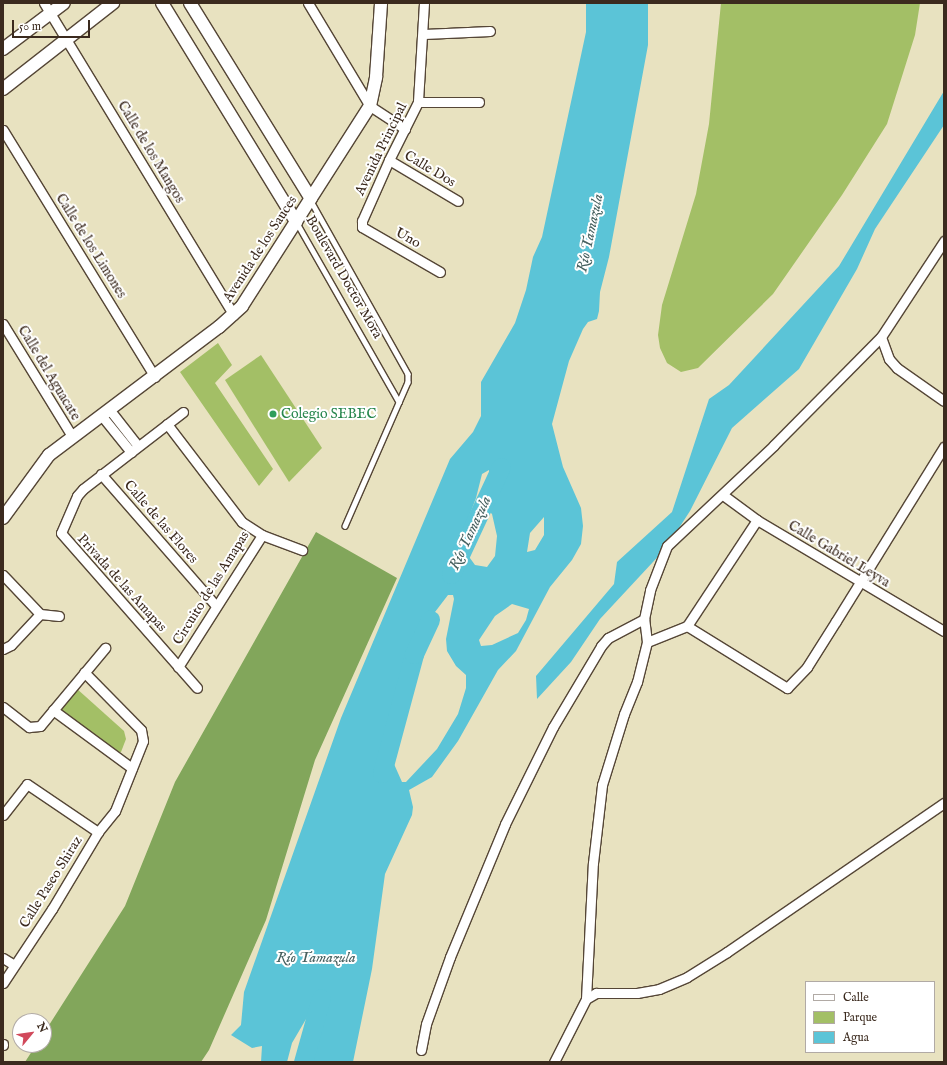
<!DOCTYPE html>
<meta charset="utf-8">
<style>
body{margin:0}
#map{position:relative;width:947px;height:1065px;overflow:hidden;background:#e8e2c0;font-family:"IM FELL English",serif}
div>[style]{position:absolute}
.green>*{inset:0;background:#a3bf66}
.forest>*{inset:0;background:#82a65b}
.water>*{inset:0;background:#5bc4d7}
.river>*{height:19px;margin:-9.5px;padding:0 9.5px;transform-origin:9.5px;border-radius:9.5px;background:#5bc4d7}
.roads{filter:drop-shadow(1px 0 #554636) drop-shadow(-1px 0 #554636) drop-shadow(0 1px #554636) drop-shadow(0 -1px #554636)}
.lane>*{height:4.5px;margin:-2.25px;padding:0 2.25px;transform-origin:2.25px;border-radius:2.25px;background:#fff}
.street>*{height:9px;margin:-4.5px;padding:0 4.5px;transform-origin:4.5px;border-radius:4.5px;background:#fff}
.secondary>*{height:12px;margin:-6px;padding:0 6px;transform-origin:6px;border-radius:6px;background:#fff}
.dots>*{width:11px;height:11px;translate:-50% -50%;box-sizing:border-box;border:2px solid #fff;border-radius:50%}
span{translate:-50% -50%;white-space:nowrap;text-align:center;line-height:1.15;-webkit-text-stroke:4px #fff;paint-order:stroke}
.street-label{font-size:14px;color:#3b2a1e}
.leisure-label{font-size:14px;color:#27864d}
.left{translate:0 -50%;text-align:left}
.water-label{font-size:15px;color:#46605f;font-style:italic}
.frame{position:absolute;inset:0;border:4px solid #3b2a1e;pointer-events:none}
.legend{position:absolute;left:805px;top:981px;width:130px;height:72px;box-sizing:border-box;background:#fff;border:1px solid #b1aaa5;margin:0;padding:5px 7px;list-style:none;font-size:12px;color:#3b2a1e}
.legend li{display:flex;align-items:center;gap:8px;height:20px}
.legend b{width:20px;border:1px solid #b1aaa5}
.north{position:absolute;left:12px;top:1013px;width:40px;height:40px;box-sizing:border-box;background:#fff;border:1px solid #b1aaa5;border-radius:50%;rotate:61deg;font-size:11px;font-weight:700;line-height:16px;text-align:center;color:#3b2a1e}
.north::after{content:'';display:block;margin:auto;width:14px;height:18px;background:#d1495b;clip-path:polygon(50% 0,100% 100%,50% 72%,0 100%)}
.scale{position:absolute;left:12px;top:20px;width:78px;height:18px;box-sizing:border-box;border:2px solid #3b2a1e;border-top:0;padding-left:5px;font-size:12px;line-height:14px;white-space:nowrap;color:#3b2a1e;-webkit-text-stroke:3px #fff;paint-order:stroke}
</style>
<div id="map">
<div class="green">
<div style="clip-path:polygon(721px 3px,920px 3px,915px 35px,887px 124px,842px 195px,773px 294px,698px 368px,681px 372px,667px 363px,660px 348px,658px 335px,662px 305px,696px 194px,709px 124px)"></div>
<div style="clip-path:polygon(218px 343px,232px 365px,215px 383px,273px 469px,259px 486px,180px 372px)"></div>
<div style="clip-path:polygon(261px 355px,322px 448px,289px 482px,225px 380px)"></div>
<div style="clip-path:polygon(76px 688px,124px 731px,126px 739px,121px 752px,116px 753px,57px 713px)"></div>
</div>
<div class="forest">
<div style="clip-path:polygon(316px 532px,397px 578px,315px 760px,266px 920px,209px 1050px,201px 1062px,25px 1062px,36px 1045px,44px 1045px,44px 1033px,125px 906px,175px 782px)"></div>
</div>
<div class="water">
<div style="clip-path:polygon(evenodd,586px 3px,648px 3px,648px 45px,609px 257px,600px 292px,599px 311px,597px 319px,588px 322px,583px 329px,569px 361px,552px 424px,563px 467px,581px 508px,583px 526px,581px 544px,572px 560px,550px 587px,516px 651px,498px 670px,458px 741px,432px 777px,409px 790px,413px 807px,412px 815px,385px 874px,372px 969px,353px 1062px,312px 1062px,318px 1039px,316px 1025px,309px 1014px,292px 1043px,287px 1062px,261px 1062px,262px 1046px,252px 1048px,231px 1035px,241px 1025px,244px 992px,341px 718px,450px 459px,473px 432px,481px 416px,481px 382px,515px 323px,526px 290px,533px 257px,542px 237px,586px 32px,586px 3px,489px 470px,490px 498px,486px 508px,492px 514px,497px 536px,495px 556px,487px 567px,475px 565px,459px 543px,476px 498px,482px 474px,489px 470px,586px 3px,544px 517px,544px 535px,535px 550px,527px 552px,530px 533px,544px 517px,586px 3px,448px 595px,453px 595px,454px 599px,446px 639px,447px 651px,456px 666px,466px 675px,466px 688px,458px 714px,437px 749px,406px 782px,402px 782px,390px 755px,386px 730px,412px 654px,435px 612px,448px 595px,586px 3px,512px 604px,529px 609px,526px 620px,518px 633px,492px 645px,481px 646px,479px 640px,495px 616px,512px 604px)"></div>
<div style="clip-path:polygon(944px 91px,944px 125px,875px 229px,857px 269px,799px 369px,732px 428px,690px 511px,666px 548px,600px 619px,571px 662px,537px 699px,536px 676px,614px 584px,617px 562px,672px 512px,709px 399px,729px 385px,839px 266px)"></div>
</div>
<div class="river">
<div style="left:451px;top:574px;width:118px;rotate:-65deg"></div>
<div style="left:382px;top:773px;width:123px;rotate:-74.9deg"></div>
<div style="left:414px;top:654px;width:38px;rotate:-65deg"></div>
<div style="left:303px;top:1062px;width:66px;rotate:-74.3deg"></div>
</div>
<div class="roads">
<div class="lane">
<div style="left:311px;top:201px;width:198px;rotate:60.7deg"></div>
<div style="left:408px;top:374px;width:8px;rotate:90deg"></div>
<div style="left:408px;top:382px;width:157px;rotate:113.6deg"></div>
<div style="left:297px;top:223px;width:206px;rotate:60.3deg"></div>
</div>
<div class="street">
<div style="left:44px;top:3px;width:365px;rotate:58.7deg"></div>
<div style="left:308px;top:3px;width:120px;rotate:59deg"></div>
<div style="left:370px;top:106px;width:42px;rotate:33.3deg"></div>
<div style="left:424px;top:3px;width:99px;rotate:93.5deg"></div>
<div style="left:418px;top:102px;width:65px;rotate:116.6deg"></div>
<div style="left:389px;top:160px;width:67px;rotate:113.9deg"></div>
<div style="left:362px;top:221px;width:6px;rotate:90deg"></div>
<div style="left:362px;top:227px;width:90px;rotate:30deg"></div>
<div style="left:424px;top:34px;width:66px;rotate:-2.6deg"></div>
<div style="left:418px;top:102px;width:61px"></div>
<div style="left:3px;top:130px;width:290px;rotate:58.4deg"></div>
<div style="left:389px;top:160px;width:80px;rotate:30.7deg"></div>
<div style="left:3px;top:324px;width:132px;rotate:58.4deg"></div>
<div style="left:881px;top:337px;width:23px;rotate:70deg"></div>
<div style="left:889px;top:359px;width:12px;rotate:48deg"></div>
<div style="left:897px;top:368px;width:57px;rotate:35.1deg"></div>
<div style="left:109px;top:409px;width:47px;rotate:51.9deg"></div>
<div style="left:183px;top:412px;width:126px;rotate:142.4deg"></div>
<div style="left:83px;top:489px;width:9px;rotate:131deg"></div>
<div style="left:77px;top:496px;width:40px;rotate:113.4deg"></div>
<div style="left:61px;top:533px;width:206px;rotate:48.7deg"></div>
<div style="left:101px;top:415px;width:48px;rotate:51deg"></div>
<div style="left:167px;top:424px;width:123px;rotate:52.6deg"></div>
<div style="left:242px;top:522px;width:24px;rotate:33deg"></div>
<div style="left:262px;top:535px;width:43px;rotate:20.6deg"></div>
<div style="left:101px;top:474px;width:175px;rotate:48.9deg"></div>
<div style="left:723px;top:495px;width:42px;rotate:36.3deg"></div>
<div style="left:757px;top:520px;width:217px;rotate:30.7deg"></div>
<div style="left:3px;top:575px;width:54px;rotate:46.5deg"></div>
<div style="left:40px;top:614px;width:19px;rotate:6deg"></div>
<div style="left:687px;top:626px;width:118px;rotate:31.8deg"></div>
<div style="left:787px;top:688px;width:29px;rotate:-46deg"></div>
<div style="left:807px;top:667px;width:54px;rotate:-57.8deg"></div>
<div style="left:836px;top:621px;width:205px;rotate:-58.2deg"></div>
<div style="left:647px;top:642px;width:43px;rotate:-21.8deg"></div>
<div style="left:687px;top:626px;width:127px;rotate:-56.6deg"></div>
<div style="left:3px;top:649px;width:9px;rotate:-27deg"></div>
<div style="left:11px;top:645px;width:42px;rotate:-46.9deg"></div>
<div style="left:178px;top:667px;width:156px;rotate:-57.5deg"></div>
<div style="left:3px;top:707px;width:33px;rotate:38deg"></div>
<div style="left:29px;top:727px;width:11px;rotate:-5deg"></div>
<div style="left:40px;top:726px;width:102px;rotate:-50.2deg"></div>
<div style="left:53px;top:710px;width:98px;rotate:36.3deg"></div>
<div style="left:3px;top:815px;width:39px;rotate:-52deg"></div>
<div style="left:27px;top:784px;width:86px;rotate:34.1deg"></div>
<div style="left:3px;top:958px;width:13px;rotate:32deg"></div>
<div style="left:3px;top:983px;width:89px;rotate:-56.5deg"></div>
<div style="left:52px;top:909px;width:90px;rotate:-59.1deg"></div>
<div style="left:98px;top:832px;width:27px;rotate:-51deg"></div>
<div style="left:115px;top:811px;width:75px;rotate:-68.2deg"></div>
<div style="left:143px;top:741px;width:11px;rotate:-100deg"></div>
<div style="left:141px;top:730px;width:81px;rotate:-134.5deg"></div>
<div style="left:586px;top:999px;width:12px;rotate:-31deg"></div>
<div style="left:596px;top:993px;width:41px"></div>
<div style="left:637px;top:993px;width:22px;rotate:-10deg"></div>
<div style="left:659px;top:989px;width:30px;rotate:-23deg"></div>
<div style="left:687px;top:977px;width:47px;rotate:-32deg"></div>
<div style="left:727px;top:952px;width:263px;rotate:-34.5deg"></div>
<div style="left:3px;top:1044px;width:1px;rotate:90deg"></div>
<div style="left:421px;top:1050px;width:26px;rotate:-79deg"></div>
<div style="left:426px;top:1024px;width:71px;rotate:-70.3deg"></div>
<div style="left:450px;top:957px;width:144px;rotate:-67.5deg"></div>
<div style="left:505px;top:824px;width:108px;rotate:-63.7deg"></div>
<div style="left:553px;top:727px;width:94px;rotate:-59.3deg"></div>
<div style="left:601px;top:646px;width:11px;rotate:-49deg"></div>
<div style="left:608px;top:638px;width:41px;rotate:-27.8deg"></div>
<div style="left:554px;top:1062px;width:71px;rotate:-63.1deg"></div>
<div style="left:586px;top:999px;width:136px;rotate:-87.1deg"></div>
<div style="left:593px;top:863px;width:79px;rotate:-83.4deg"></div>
<div style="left:602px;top:785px;width:74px;rotate:-72.8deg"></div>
<div style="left:624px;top:714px;width:35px;rotate:-68deg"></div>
<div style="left:637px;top:682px;width:41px;rotate:-76deg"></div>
<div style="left:647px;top:642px;width:23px;rotate:-97deg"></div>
<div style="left:644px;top:619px;width:30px;rotate:-78deg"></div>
<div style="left:650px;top:590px;width:47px;rotate:-68.9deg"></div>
<div style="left:667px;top:546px;width:147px;rotate:-43.3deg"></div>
<div style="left:774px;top:445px;width:152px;rotate:-45.3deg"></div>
<div style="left:881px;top:337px;width:115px;rotate:-56.7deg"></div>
</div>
<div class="secondary">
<div style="left:162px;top:3px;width:257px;rotate:58.5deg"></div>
<div style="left:190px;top:3px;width:230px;rotate:58.3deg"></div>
<div style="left:3px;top:49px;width:76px;rotate:-37deg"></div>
<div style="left:3px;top:89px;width:140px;rotate:-38deg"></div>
<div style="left:3px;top:518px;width:78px;rotate:-53.9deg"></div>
<div style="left:49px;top:455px;width:213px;rotate:-37deg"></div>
<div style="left:219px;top:327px;width:31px;rotate:-42deg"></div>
<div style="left:242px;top:306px;width:237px;rotate:-57.4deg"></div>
<div style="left:370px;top:106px;width:30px;rotate:-78deg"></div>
<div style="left:376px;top:77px;width:74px;rotate:-86.1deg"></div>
</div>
</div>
<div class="dots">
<div style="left:273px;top:414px;background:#2e9e5b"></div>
</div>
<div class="street-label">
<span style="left:381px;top:149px;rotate:-64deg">Avenida Principal</span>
<span style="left:151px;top:152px;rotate:59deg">Calle de los Mangos</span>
<span style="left:430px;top:169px;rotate:31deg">Calle Dos</span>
<span style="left:408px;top:238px;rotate:29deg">Uno</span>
<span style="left:91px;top:246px;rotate:58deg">Calle de los Limones</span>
<span style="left:260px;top:249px;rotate:-57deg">Avenida de los Sauces</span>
<span style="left:344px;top:277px;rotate:60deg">Boulevard Doctor Mora</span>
<span style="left:49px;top:373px;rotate:59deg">Calle del Aguacate</span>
<span style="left:161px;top:522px;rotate:49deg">Calle de las Flores</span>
<span style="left:839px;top:554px;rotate:31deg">Calle Gabriel Leyva</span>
<span style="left:122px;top:583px;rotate:48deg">Privada de las Amapas</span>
<span style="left:211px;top:588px;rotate:-58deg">Circuito de las Amapas</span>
<span style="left:51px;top:882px;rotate:-58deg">Calle Paseo Shiraz</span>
</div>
<div class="leisure-label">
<span class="left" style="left:281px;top:414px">Colegio SEBEC</span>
</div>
<div class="water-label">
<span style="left:590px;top:233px;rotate:-78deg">Río Tamazula</span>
<span style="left:470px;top:533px;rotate:-65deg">Río Tamazula</span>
<span style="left:316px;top:958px">Río Tamazula</span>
</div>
<div class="frame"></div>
<ul class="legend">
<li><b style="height:5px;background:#fff"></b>Calle</li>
<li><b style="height:11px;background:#a3bf66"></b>Parque</li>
<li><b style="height:11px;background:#5bc4d7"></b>Agua</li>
</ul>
<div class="north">N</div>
<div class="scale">50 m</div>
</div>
